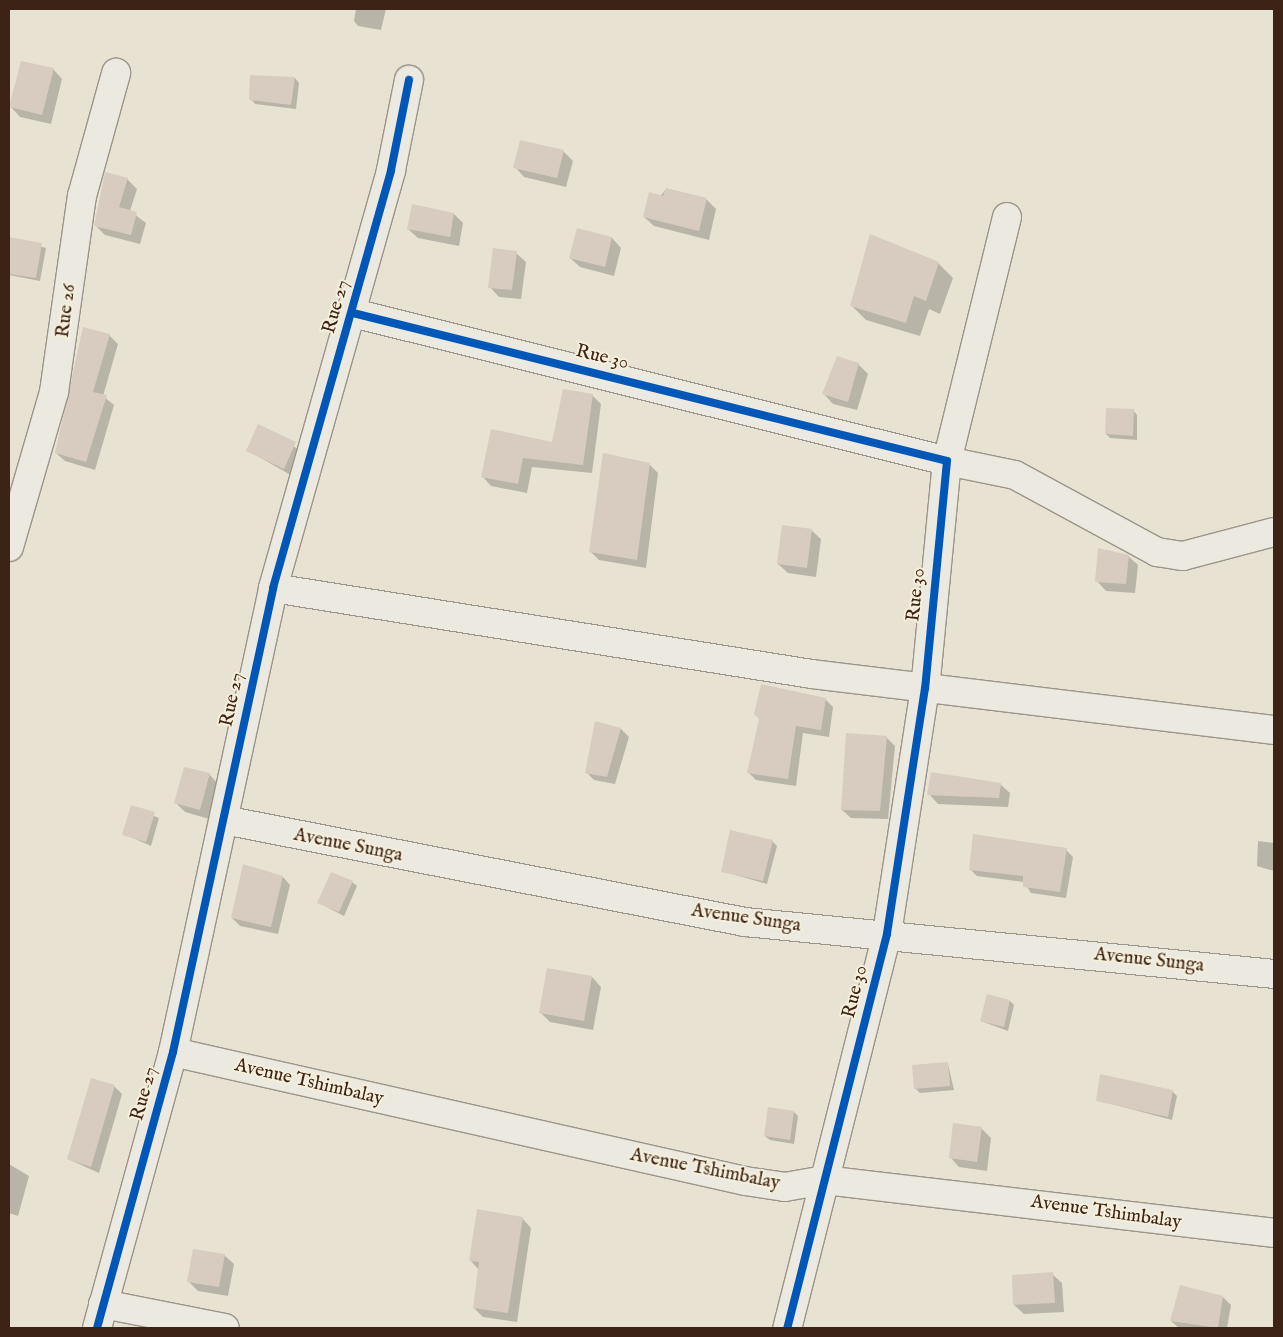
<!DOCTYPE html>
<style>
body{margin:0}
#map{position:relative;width:1283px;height:1337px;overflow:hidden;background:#e7e2d1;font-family:"IM FELL English",serif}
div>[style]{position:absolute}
.shadow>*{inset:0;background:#0003}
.building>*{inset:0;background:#d8ccc0}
.roads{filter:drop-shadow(1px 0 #9b948a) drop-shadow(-1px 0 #9b948a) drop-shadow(0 1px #9b948a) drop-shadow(0 -1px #9b948a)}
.minor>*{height:28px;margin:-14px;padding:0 14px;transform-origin:14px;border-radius:14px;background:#ece9e0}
.cycleway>*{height:8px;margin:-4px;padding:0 4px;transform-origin:4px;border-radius:4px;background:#0057b8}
span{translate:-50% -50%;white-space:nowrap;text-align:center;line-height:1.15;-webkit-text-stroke:4px #f5efdb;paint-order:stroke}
.street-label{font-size:19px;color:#3d2316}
.frame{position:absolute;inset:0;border:10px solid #3d2316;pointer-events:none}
</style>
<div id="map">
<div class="shadow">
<div style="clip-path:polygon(356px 9px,386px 9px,381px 30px,358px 26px,354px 21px)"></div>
<div style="clip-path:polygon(53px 69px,62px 79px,51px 124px,20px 117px,11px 107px)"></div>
<div style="clip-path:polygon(251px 77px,295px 78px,299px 83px,296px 109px,255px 104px,251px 99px)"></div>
<div style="clip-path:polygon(563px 151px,573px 161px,566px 187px,524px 177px,515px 167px)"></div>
<div style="clip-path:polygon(127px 179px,137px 189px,130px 211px,146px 223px,140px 244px,105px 235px,95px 225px)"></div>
<div style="clip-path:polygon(666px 189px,707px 200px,716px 209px,709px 240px,654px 226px,644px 217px)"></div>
<div style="clip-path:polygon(454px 214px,463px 223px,459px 246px,418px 238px,408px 229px)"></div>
<div style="clip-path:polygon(578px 230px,612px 238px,621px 248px,614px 276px,580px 267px,570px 258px)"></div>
<div style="clip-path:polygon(12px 239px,46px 248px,40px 281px,9px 275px)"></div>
<div style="clip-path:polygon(516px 253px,526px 262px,521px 299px,499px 297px,490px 287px)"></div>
<div style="clip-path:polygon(938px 263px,953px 278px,940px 314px,929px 309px,920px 336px,866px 320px,851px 305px)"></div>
<div style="clip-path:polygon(109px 335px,118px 344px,103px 396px,114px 405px,95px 470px,65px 461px,56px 453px)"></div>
<div style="clip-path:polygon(858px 364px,868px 374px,857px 410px,833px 404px,824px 394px)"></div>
<div style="clip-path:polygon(592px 395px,601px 404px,592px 473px,532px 467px,527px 493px,491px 486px,483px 477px,553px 443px)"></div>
<div style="clip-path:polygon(1133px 410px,1137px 415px,1137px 440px,1110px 438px,1106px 434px)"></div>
<div style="clip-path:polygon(259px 426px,305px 453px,294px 477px,247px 450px)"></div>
<div style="clip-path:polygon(649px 464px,658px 473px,646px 568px,599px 560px,590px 551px)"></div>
<div style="clip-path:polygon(811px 530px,821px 539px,816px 577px,788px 573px,778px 564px)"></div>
<div style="clip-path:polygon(1128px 556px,1138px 565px,1135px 593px,1106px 591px,1097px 581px)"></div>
<div style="clip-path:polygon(825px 699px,833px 707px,829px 737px,803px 733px,796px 786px,756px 780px,748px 772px,761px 719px)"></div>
<div style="clip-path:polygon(596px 723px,621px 729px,629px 737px,615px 784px,594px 780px,586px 772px)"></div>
<div style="clip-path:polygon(886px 737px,895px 746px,888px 819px,851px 818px,842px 810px)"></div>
<div style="clip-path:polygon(209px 774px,218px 784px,209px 819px,185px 812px,176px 803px)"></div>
<div style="clip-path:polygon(1000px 784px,1010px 793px,1008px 807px,938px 804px,929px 794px)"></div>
<div style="clip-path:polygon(132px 807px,159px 818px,151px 846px,124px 834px)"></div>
<div style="clip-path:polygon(772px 841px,777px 846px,767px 884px,722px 871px)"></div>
<div style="clip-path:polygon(1258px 841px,1274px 843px,1274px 871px,1257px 866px)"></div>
<div style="clip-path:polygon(1066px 850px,1073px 857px,1066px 898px,1031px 893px,1024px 882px,977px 876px,970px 869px)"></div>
<div style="clip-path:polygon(283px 877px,290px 885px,278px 934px,240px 926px,232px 918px)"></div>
<div style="clip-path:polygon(352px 882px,357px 886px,344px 916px,319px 903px)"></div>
<div style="clip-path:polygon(592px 977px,601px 987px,593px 1030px,550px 1022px,540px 1012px)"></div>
<div style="clip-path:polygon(1010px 1001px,1014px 1005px,1008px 1031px,981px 1021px)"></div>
<div style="clip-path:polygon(948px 1064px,954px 1090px,920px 1093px,915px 1088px)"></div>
<div style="clip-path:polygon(92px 1080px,115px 1087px,122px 1094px,99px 1173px,68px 1159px)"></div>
<div style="clip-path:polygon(1173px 1092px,1177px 1096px,1172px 1120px,1097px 1100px)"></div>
<div style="clip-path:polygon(794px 1112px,798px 1116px,794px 1144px,770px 1140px,765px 1136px)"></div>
<div style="clip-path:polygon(981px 1128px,991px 1138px,987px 1171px,959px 1167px,950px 1157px)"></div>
<div style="clip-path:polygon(9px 1164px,29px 1176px,18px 1216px,9px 1213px)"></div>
<div style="clip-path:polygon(522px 1218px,531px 1228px,517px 1322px,483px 1317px,474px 1308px,479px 1270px,470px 1260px)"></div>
<div style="clip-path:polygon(224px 1255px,234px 1264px,228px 1296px,198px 1291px,189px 1282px)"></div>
<div style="clip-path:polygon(1052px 1274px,1062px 1283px,1064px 1312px,1024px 1314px,1014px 1305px)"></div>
<div style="clip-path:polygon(1181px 1286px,1223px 1297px,1231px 1305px,1227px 1328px,1179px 1328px,1171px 1321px)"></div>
</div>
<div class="building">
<div style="clip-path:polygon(21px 61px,54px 68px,42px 115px,9px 107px)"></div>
<div style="clip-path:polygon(250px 75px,295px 77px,291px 105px,249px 100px)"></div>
<div style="clip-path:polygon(520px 140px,564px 150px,557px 178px,513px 168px)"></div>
<div style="clip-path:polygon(105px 172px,128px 178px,119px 207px,137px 212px,131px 235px,94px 226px)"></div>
<div style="clip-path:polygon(666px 188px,707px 198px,699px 231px,643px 217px,649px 192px,663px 196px)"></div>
<div style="clip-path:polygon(412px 204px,454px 213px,450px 237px,407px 229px)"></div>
<div style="clip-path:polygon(577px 228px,612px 237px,605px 267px,569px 258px)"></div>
<div style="clip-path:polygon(870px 234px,939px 262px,926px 301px,914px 296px,906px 323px,850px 306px)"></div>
<div style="clip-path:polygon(9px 237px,42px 243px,36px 278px,9px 274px)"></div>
<div style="clip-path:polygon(493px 248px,517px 251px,512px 290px,488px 288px)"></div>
<div style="clip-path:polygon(83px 327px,110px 334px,93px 392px,107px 395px,86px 462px,55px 453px)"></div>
<div style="clip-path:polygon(837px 356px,859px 363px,848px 402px,822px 394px)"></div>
<div style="clip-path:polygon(563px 389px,593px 394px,583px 465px,523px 458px,518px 484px,481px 477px,491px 429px,552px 442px)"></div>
<div style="clip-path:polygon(1106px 408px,1134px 409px,1133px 436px,1105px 434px)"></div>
<div style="clip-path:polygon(258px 424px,296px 442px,284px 469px,246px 451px)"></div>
<div style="clip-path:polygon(603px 453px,650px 463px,637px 560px,589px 552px)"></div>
<div style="clip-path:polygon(782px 525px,812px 529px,807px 568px,777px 564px)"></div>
<div style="clip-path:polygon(1098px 548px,1129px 555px,1126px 584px,1095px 582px)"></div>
<div style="clip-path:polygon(761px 684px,826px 698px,821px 730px,796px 726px,788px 779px,747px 773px,759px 719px,754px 714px)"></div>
<div style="clip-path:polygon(595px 721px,621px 728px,607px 777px,585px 773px)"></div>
<div style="clip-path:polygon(846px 733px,887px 736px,880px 811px,841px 810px)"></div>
<div style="clip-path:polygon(184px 767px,210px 773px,200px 810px,174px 803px)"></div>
<div style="clip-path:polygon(931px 772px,1001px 783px,999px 798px,927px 795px)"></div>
<div style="clip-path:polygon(131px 805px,155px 812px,146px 842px,122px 835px)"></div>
<div style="clip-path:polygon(730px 830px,773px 840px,763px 881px,721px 872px)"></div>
<div style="clip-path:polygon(973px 834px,1067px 848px,1060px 892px,1023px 887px,1023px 876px,969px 870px)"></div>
<div style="clip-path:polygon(243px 864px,283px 876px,271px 927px,231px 918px)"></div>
<div style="clip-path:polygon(331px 872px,353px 881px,339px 912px,317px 903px)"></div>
<div style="clip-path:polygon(547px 968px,592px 976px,584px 1021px,539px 1013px)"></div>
<div style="clip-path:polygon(987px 994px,1010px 1000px,1004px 1027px,980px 1021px)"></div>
<div style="clip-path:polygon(948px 1062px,950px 1086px,914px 1089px,912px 1065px)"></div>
<div style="clip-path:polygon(1100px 1074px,1173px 1090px,1168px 1117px,1096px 1101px)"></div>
<div style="clip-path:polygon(91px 1078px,115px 1085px,91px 1167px,67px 1159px)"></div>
<div style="clip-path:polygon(768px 1107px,794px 1111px,790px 1140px,764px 1136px)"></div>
<div style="clip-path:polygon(953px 1123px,982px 1127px,977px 1162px,949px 1158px)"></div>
<div style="clip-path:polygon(477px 1209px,523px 1217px,508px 1313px,473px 1308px,479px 1262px,469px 1261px)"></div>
<div style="clip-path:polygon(193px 1249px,225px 1254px,219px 1287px,187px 1282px)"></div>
<div style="clip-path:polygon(1053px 1272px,1055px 1303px,1013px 1305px,1012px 1275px)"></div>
<div style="clip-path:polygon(1180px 1285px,1223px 1296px,1218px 1328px,1170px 1321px)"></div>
</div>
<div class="roads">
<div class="minor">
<div style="left:1007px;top:217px;width:251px;rotate:103.8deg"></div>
<div style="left:947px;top:461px;width:69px;rotate:11.6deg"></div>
<div style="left:1015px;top:475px;width:162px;rotate:28.5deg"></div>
<div style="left:1157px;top:552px;width:26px;rotate:9deg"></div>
<div style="left:1183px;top:556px;width:94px;rotate:-14.8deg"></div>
<div style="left:353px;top:313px;width:612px;rotate:13.99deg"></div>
<div style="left:947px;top:461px;width:228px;rotate:95.5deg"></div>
<div style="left:925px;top:688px;width:249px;rotate:98.8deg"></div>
<div style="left:887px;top:934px;width:406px;rotate:104.2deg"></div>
<div style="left:9px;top:547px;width:161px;rotate:-73.8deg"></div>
<div style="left:54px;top:392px;width:198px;rotate:-81.9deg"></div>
<div style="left:82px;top:196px;width:128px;rotate:-74.5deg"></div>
<div style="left:273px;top:588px;width:546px;rotate:9.07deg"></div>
<div style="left:812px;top:674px;width:465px;rotate:6.9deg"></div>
<div style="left:224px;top:820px;width:531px;rotate:11.08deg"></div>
<div style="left:745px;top:922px;width:532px;rotate:5.61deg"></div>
<div style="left:173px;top:1052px;width:586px;rotate:12.71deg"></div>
<div style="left:745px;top:1181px;width:40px;rotate:8.5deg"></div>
<div style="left:785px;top:1187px;width:40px;rotate:-10deg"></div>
<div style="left:824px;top:1180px;width:453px;rotate:6.7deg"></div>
<div style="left:103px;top:1304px;width:124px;rotate:11.1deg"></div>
<div style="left:97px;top:1328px;width:286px;rotate:-74.6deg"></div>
<div style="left:173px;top:1052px;width:475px;rotate:-77.8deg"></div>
<div style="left:273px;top:588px;width:434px;rotate:-74.2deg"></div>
<div style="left:391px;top:170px;width:92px;rotate:-78.7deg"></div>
</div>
</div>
<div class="cycleway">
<div style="left:353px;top:313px;width:612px;rotate:13.99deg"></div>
<div style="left:947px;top:461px;width:228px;rotate:95.5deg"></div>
<div style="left:925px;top:688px;width:249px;rotate:98.8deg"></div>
<div style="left:887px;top:934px;width:406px;rotate:104.2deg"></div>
<div style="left:97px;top:1328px;width:286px;rotate:-74.6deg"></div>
<div style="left:173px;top:1052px;width:475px;rotate:-77.8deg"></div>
<div style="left:273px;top:588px;width:434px;rotate:-74.2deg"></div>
<div style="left:391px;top:170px;width:92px;rotate:-78.7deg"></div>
</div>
<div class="street-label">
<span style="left:337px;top:307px;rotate:-74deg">Rue 27</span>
<span style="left:67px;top:311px;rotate:-83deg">Rue 26</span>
<span style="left:602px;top:358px;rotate:14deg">Rue 30</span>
<span style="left:917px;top:595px;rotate:-84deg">Rue 30</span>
<span style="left:233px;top:700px;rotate:-78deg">Rue 27</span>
<span style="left:348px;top:846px;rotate:11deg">Avenue Sunga</span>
<span style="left:746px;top:919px;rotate:8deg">Avenue Sunga</span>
<span style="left:1149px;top:961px;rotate:6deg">Avenue Sunga</span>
<span style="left:856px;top:992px;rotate:-76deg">Rue 30</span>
<span style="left:309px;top:1083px;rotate:13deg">Avenue Tshimbalay</span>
<span style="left:145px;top:1094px;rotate:-75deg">Rue 27</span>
<span style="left:705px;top:1170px;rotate:11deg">Avenue Tshimbalay</span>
<span style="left:1106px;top:1213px;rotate:8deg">Avenue Tshimbalay</span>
</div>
<div class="frame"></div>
</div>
